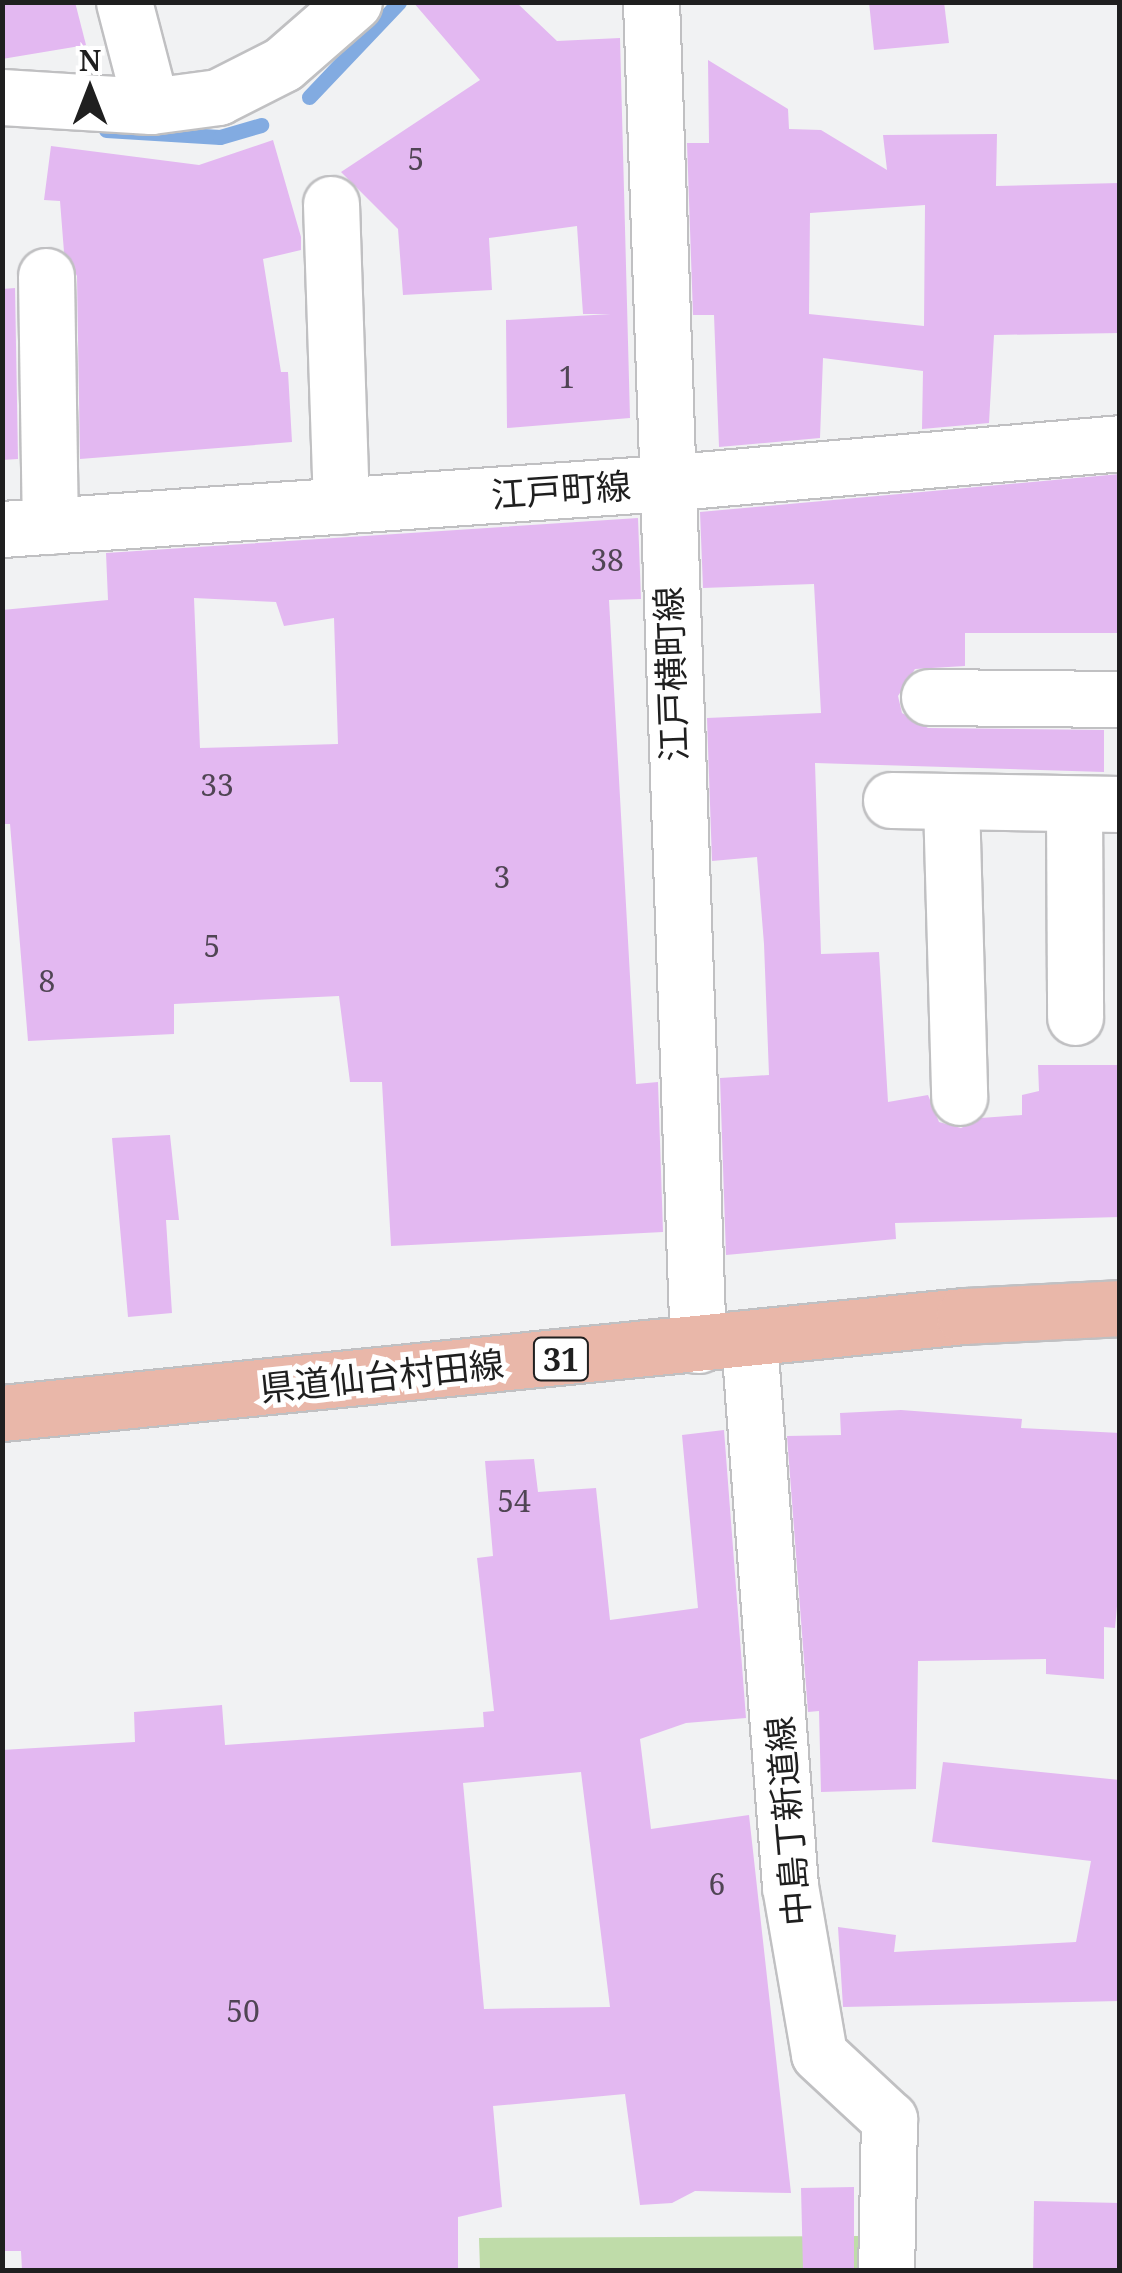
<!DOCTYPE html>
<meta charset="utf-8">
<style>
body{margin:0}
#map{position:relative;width:1122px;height:2273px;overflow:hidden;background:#f1f2f3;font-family:"Noto Serif","Noto Sans JP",serif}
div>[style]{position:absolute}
.green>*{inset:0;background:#bfdca9}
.stream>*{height:15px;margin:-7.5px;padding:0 7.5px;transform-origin:7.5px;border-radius:7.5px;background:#82abe1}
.building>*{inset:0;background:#e3b8f1}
.roads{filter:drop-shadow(2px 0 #c0c0c2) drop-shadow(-2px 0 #c0c0c2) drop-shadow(0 2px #c0c0c2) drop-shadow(0 -2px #c0c0c2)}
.minor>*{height:55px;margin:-27.5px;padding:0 27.5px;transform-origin:27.5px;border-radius:27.5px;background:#fff}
.major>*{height:55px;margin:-27.5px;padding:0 27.5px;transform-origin:27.5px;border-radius:27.5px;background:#e9b7a9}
span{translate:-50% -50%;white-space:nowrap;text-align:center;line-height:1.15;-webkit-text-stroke:10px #fff;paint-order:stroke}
.number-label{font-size:30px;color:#504554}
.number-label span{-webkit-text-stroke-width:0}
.shield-label span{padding:2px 8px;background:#fff;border:2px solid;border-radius:8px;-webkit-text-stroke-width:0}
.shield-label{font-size:32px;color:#1f1f1f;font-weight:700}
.street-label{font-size:35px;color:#1f1f1f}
.frame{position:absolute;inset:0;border:5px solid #1f1f1f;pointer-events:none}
.north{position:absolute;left:40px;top:40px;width:100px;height:100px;-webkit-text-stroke:8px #fff;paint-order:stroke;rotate:0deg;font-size:28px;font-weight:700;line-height:40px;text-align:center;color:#1f1f1f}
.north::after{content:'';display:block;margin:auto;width:35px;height:45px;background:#1f1f1f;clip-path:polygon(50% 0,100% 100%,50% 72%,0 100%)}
</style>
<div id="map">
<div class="green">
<div style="clip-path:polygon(862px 2236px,862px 2270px,480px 2270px,479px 2238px)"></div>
</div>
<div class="stream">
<div style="left:309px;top:97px;width:131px;rotate:-46.5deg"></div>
<div style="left:106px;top:130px;width:114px;rotate:3.5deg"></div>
<div style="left:220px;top:137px;width:43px;rotate:-16.3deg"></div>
</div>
<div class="building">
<div style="clip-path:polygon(2px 2px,75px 2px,86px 45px,2px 59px)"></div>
<div style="clip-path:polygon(413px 2px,516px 2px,557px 41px,620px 38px,630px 418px,507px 428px,506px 320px,611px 314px,583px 314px,577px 226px,489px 238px,492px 290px,403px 295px,398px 229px,341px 172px,480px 80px)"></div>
<div style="clip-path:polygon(869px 2px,944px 2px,949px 43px,874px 50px)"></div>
<div style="clip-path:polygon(evenodd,708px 60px,788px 109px,789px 129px,821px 130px,887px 170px,883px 135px,997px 134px,996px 186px,1120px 183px,1120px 333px,994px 335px,989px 423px,922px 429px,923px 371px,823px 358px,820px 438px,719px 447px,714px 315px,693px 315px,687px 143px,709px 143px,708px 60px,925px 205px,924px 326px,809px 314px,810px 213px,925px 205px)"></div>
<div style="clip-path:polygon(273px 140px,301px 237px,301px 250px,263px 259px,281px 372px,288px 372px,292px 442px,80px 459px,77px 276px,64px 252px,60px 201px,44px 200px,51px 146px,199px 165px)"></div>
<div style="clip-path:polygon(15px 288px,18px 459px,2px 460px,2px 289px)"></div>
<div style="clip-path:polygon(1120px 474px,1120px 633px,965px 633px,965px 666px,915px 669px,898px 696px,902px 713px,928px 728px,1104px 730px,1104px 772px,815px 763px,821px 954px,879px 952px,888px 1102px,928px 1095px,939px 1122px,961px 1128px,981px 1118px,1022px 1115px,1022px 1095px,1039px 1091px,1038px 1065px,1120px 1065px,1120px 1217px,895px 1223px,896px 1239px,726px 1255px,720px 1078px,769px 1075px,764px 944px,757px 857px,712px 861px,707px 718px,821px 713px,814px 584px,703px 588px,700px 512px)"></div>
<div style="clip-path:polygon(evenodd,638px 518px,641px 599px,609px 600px,636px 1084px,658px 1082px,663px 1232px,391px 1246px,382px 1082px,350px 1082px,339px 996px,174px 1004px,174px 1034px,28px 1041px,10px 824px,2px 824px,2px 610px,108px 600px,106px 553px,638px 518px,194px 598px,276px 602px,284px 626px,334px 618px,338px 744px,200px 748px,194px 598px)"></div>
<div style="clip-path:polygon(170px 1135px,179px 1220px,166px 1220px,172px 1313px,128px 1317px,112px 1138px)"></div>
<div style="clip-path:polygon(901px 1410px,1022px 1419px,1021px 1428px,1120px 1433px,1120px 1574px,1115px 1628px,1104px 1627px,1104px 1679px,1046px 1674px,1046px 1659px,918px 1661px,916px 1789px,821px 1792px,819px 1711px,808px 1712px,787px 1436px,841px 1435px,840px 1413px)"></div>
<div style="clip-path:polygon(evenodd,724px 1430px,746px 1718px,686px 1723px,640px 1739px,651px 1829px,749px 1815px,791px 2193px,695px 2191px,672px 2203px,640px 2205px,625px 2094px,493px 2106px,502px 2207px,458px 2217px,458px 2270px,22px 2270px,21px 2251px,2px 2251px,2px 1750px,135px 1742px,134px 1712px,222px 1705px,225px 1745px,484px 1727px,483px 1712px,494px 1711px,477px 1558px,493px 1556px,485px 1461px,534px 1459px,538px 1492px,596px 1488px,610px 1620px,698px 1608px,682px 1435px,724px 1430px,581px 1772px,610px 2007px,484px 2009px,463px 1783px,581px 1772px)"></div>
<div style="clip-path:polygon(943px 1762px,1120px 1780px,1120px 2001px,843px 2007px,838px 1927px,896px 1935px,894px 1952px,1076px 1942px,1091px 1861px,932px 1842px)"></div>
<div style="clip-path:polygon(854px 2187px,854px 2270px,803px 2270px,801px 2188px)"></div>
<div style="clip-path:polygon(1034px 2201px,1120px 2203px,1120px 2270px,1033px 2270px)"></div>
</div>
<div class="roads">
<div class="minor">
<div style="left:124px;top:2px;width:107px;rotate:75.4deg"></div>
<div style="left:651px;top:2px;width:1344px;rotate:88deg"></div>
<div style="left:2px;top:97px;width:149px;rotate:3.5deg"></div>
<div style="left:151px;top:106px;width:68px;rotate:-7.7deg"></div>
<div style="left:218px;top:97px;width:73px;rotate:-26.9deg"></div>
<div style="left:283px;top:64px;width:94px;rotate:-41.1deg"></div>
<div style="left:331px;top:204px;width:302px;rotate:88.1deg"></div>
<div style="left:46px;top:276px;width:250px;rotate:89.1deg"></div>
<div style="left:2px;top:529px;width:664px;rotate:-3.97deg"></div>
<div style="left:664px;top:483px;width:458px;rotate:-5deg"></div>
<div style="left:929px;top:697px;width:191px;rotate:0.6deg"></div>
<div style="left:891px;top:800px;width:229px;rotate:1deg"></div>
<div style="left:951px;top:802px;width:295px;rotate:88.4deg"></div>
<div style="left:1074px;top:804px;width:213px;rotate:89.7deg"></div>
<div style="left:749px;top:1341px;width:547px;rotate:85.7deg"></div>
<div style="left:790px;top:1886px;width:170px;rotate:80.2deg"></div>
<div style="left:819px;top:2054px;width:96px;rotate:42.9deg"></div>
<div style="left:889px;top:2119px;width:151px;rotate:91.1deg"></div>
</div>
<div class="major">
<div style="left:2px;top:1413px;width:967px;rotate:-5.76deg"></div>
<div style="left:964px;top:1316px;width:156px;rotate:-2.9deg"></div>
</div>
</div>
<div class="number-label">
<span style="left:416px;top:159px">5</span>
<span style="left:567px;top:377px">1</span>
<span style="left:607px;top:560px">38</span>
<span style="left:217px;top:785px">33</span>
<span style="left:502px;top:877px">3</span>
<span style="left:212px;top:946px">5</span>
<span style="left:47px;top:981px">8</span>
<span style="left:514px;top:1501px">54</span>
<span style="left:717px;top:1884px">6</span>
<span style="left:243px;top:2011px">50</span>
</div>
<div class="shield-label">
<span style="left:561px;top:1359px">31</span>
</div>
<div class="street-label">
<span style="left:561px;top:490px;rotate:-4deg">江戸町線</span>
<span style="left:671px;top:674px;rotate:-92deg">江戸横町線</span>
<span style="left:382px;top:1376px;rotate:-6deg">県道仙台村田線</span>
<span style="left:788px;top:1821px;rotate:-95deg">中島丁新道線</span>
</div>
<div class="frame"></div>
<div class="north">N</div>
</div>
